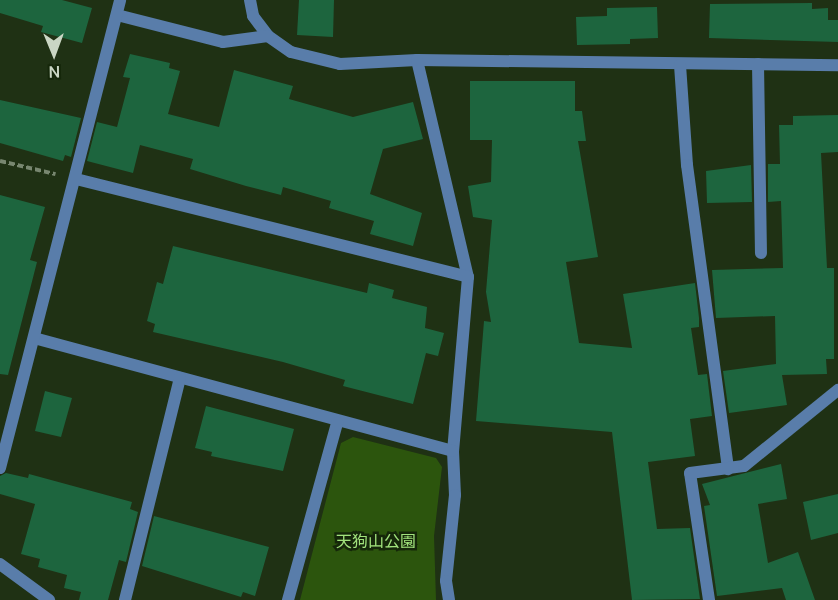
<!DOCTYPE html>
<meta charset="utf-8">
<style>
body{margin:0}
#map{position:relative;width:838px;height:600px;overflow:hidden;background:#1f3114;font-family:Manrope,"Noto Sans JP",sans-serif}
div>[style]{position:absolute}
.green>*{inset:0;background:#2c550d}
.building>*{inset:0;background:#1d653e}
.path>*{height:4px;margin-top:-2px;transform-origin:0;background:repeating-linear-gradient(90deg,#788770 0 6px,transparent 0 9px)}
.lane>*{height:12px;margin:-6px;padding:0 6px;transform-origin:6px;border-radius:6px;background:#597daa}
.street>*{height:12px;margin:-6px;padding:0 6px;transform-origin:6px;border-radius:6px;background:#597daa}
span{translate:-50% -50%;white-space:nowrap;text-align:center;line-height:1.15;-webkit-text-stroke:5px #15270a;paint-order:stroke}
.park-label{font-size:16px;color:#a1e27c}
.north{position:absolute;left:24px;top:24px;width:60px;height:60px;-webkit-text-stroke:4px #15270a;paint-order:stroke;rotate:179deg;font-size:16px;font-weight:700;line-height:24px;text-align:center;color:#cad6c4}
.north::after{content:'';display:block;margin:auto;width:21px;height:27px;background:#cad6c4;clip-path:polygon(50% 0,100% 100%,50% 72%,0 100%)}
</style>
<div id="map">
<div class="green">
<div style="clip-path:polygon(353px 437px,436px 458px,442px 467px,434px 536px,436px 600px,300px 600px,341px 443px)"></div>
</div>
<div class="building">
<div style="clip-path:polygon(0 0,62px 0,92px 8px,82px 43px,41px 32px,43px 26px,0 13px)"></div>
<div style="clip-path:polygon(299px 0,334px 0,333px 37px,297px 35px)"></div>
<div style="clip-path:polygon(812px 3px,812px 9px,828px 8px,828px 20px,838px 20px,838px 42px,709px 38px,710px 4px)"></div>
<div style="clip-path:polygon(657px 7px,658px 38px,630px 39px,630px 44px,577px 45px,576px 17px,607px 16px,607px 8px)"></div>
<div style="clip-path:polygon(130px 54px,170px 63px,169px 68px,180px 71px,168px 114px,219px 127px,234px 70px,293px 86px,289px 99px,353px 117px,413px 102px,423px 139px,383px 149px,370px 194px,422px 213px,413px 246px,370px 234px,374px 221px,329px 208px,331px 201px,283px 187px,281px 195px,246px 186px,190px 169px,193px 159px,140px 145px,133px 173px,87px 161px,97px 122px,117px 127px,130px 78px,123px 77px)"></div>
<div style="clip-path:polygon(470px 81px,575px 81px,575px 111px,582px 111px,586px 141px,578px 141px,598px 257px,566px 262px,579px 343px,632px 348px,623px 294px,695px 283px,699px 318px,699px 327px,691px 328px,698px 375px,707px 374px,712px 416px,690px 419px,695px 456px,648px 462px,657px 529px,690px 528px,700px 599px,632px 600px,612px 432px,476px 421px,484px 321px,491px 322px,486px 292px,492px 220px,473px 217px,468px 186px,491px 182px,492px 140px,470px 140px)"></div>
<div style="clip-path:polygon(0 100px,81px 118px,71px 157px,65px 155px,63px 161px,0 143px)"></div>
<div style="clip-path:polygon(838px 115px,838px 152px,821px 153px,827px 268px,834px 268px,834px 359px,826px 359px,827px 374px,782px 375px,787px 405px,729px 413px,723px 371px,776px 364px,775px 316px,716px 318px,712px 270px,783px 268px,781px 201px,768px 202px,768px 164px,780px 164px,779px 125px,793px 125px,793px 116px)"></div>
<div style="clip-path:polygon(751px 165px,752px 202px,707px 203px,706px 171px)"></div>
<div style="clip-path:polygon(0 195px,45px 207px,30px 260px,37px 262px,8px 375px,0 374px)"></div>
<div style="clip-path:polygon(173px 246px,367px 293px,369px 283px,394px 290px,392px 298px,427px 307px,425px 328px,444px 333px,438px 356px,426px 353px,413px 404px,343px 386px,345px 380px,283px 362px,153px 332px,155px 324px,147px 321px,157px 282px,163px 284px)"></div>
<div style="clip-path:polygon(45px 391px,72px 398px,61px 437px,35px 431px)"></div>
<div style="clip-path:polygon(206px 406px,294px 429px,283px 471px,211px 456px,212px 452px,195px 448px)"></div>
<div style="clip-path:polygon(781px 464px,787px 499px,758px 504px,768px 563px,798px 552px,815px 600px,786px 600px,782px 588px,717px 596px,704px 506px,710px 505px,702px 484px)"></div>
<div style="clip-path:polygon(6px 473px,28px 478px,29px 474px,132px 502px,130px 509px,138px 512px,126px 562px,119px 560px,108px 600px,79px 600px,81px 592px,64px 588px,67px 575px,38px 567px,40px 559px,21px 554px,35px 504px,0 494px,0 476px)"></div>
<div style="clip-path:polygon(838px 494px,838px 533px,811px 540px,803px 502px)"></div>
<div style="clip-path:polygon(154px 516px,269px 547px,255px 596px,243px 592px,241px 597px,142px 566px)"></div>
</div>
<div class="path">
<div style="left:0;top:161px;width:57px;rotate:13.3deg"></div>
</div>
<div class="lane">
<div style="left:758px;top:64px;width:189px;rotate:89.1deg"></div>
</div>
<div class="street">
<div style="left:250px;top:0;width:16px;rotate:79deg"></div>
<div style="left:253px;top:16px;width:25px;rotate:53deg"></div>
<div style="left:268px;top:36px;width:28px;rotate:35deg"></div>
<div style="left:291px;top:52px;width:50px;rotate:13.8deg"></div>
<div style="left:340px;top:64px;width:77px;rotate:-3deg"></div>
<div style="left:417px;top:60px;width:421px;rotate:0.7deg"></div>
<div style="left:117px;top:15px;width:109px;rotate:14.3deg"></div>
<div style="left:223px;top:42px;width:45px;rotate:-7.6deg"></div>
<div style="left:417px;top:60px;width:223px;rotate:76.8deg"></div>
<div style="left:468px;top:277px;width:175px;rotate:94.9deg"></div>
<div style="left:453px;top:451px;width:44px;rotate:87.4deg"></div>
<div style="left:455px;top:495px;width:86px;rotate:96deg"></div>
<div style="left:446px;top:581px;width:19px;rotate:81deg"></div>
<div style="left:680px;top:65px;width:100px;rotate:86deg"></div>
<div style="left:687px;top:165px;width:307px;rotate:82.3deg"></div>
<div style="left:76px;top:179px;width:404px;rotate:14deg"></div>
<div style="left:34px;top:338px;width:434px;rotate:15.1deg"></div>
<div style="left:0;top:468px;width:483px;rotate:-75.6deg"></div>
<div style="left:0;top:564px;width:61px;rotate:36.3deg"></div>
<div style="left:125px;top:600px;width:229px;rotate:-76.1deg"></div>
<div style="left:288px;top:600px;width:184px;rotate:-74.5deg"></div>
<div style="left:709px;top:600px;width:128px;rotate:-98.5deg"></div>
<div style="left:690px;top:473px;width:54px;rotate:-7.4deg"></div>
<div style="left:744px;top:466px;width:121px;rotate:-39deg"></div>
</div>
<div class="park-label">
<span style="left:376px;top:541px">天狗山公園</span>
</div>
<div class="north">N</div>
</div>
